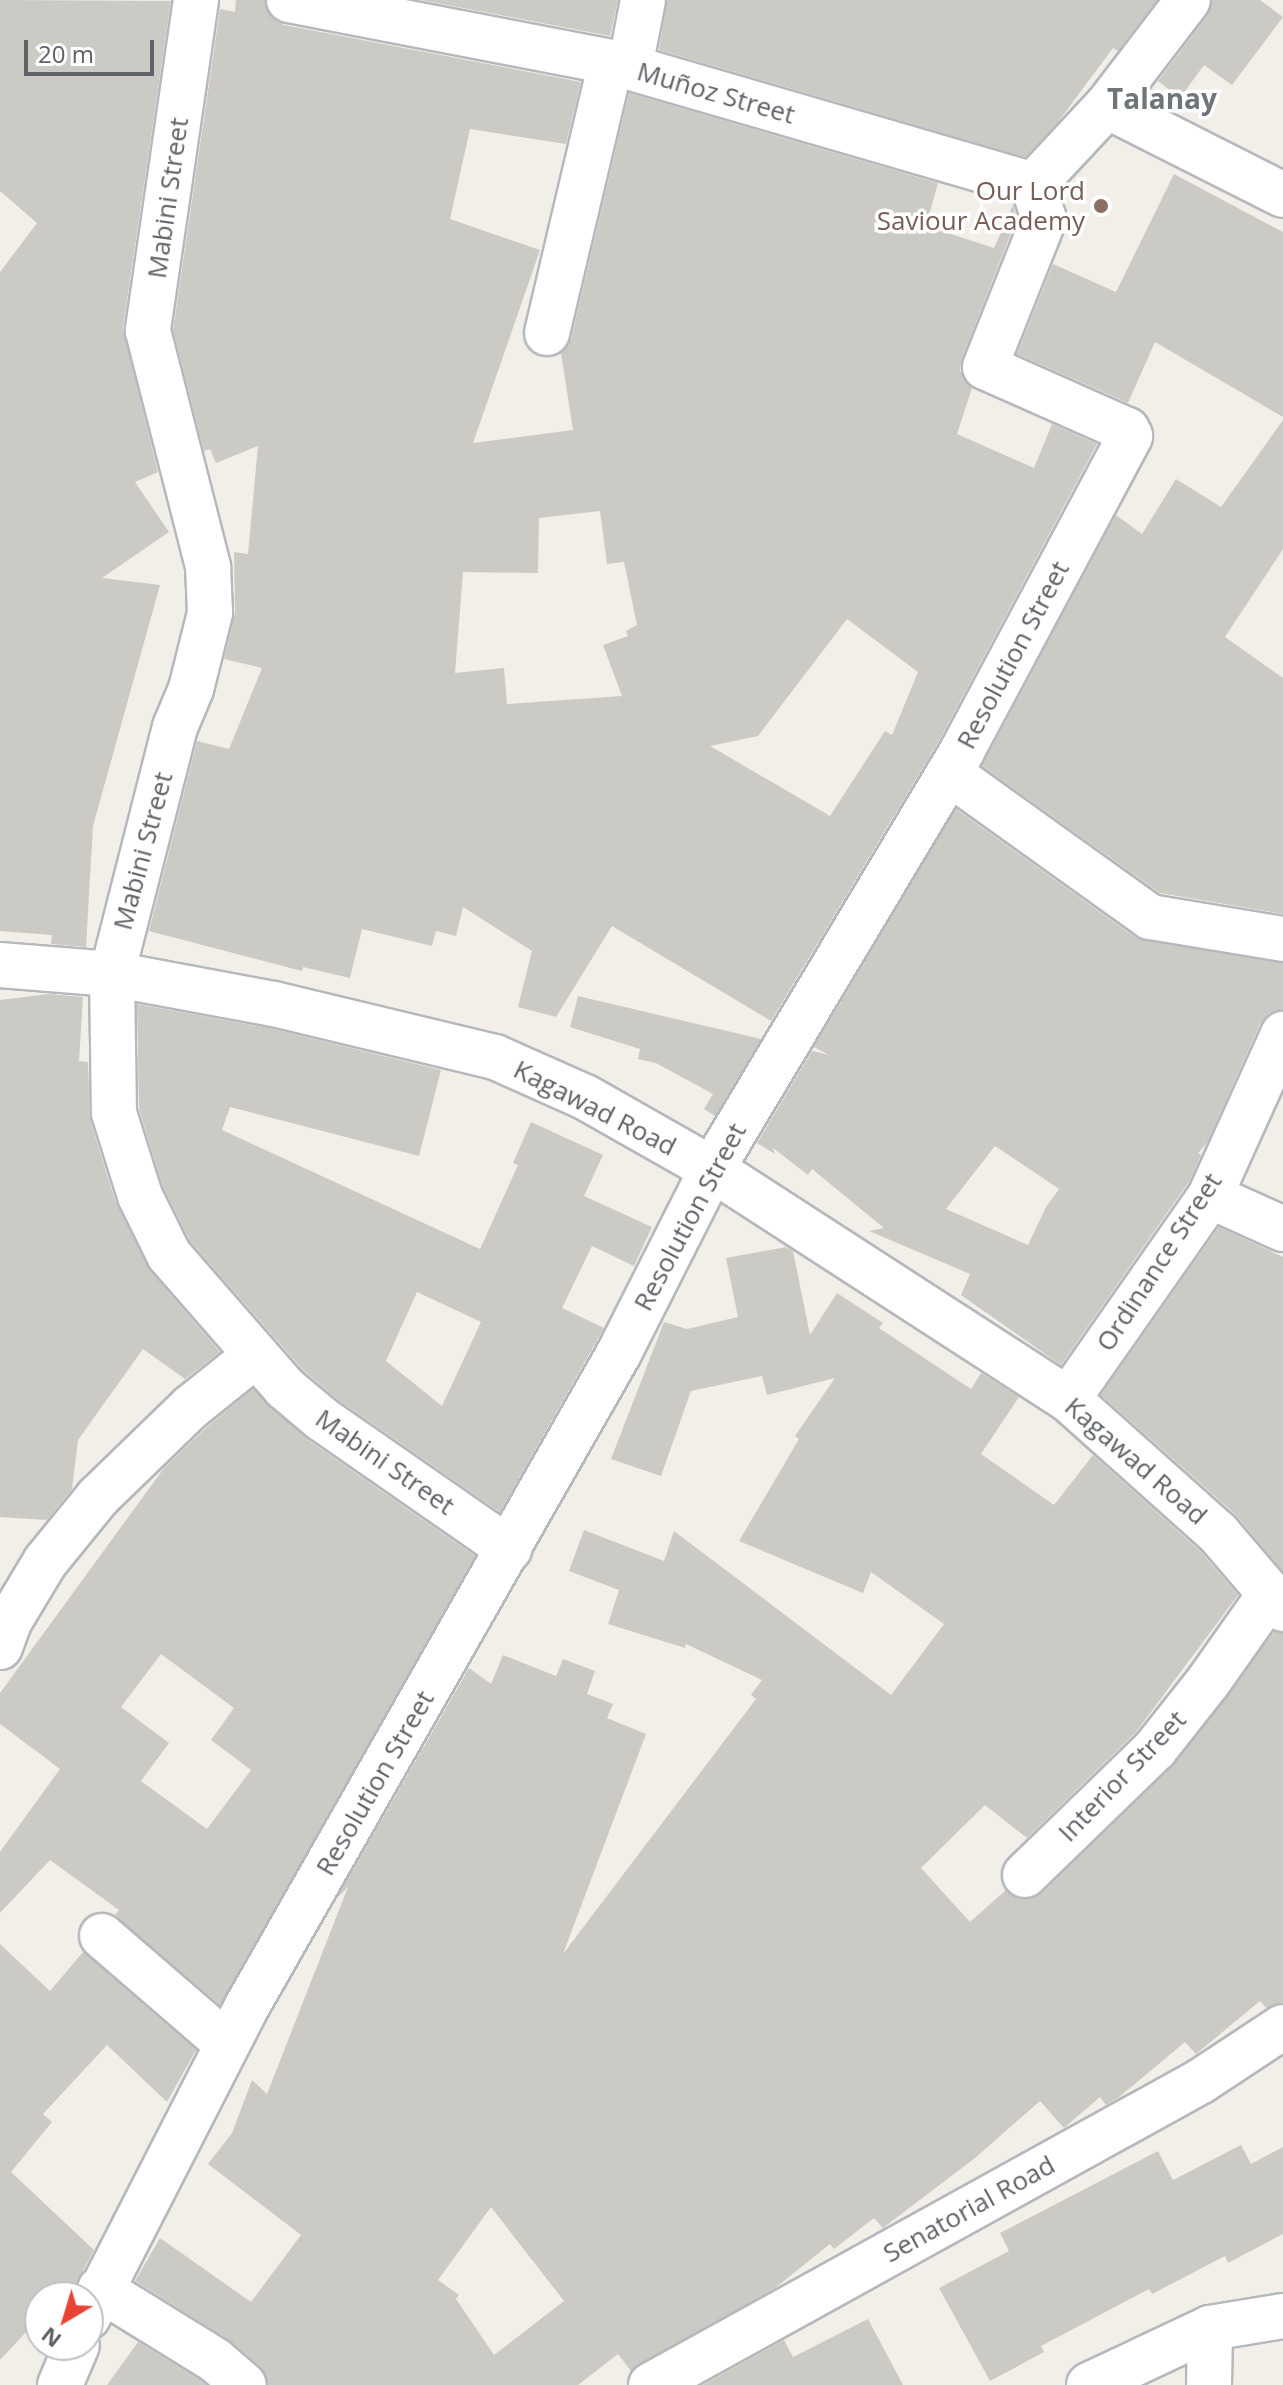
<!DOCTYPE html>
<meta charset="utf-8">
<style>
body{margin:0}
#map{position:relative;width:1283px;height:2385px;overflow:hidden;background:#f1efe8;font-family:"Open Sans",sans-serif}
div>[style]{position:absolute}
.building>*{inset:0;background:#cccac5}
.roads{filter:drop-shadow(2px 0 #b5b8bc) drop-shadow(-2px 0 #b5b8bc) drop-shadow(0 2px #b5b8bc) drop-shadow(0 -2px #b5b8bc)}
.minor>*{height:44px;margin:-22px;padding:0 22px;transform-origin:22px;border-radius:22px;background:#fff}
.dots>*{width:22px;height:22px;translate:-50% -50%;box-sizing:border-box;border:4px solid #fff;border-radius:50%}
span{translate:-50% -50%;white-space:nowrap;text-align:center;line-height:1.15;-webkit-text-stroke:7px #fff;paint-order:stroke}
.street-label{font-size:26px;color:#5f6368}
.education-label{font-size:26px;color:#785e54}
.right{translate:-100% -50%;text-align:right}
.neighbourhood-label{font-size:28px;color:#70757a;font-weight:700}
.north{position:absolute;left:24px;top:2281px;width:80px;height:80px;box-sizing:border-box;background:#fff;border:2px solid #bfc1c3;border-radius:50%;rotate:218deg;font-size:22px;font-weight:700;line-height:32px;text-align:center;color:#5f6368}
.north::after{content:'';display:block;margin:auto;width:28px;height:36px;background:#ea4335;clip-path:polygon(50% 0,100% 100%,50% 72%,0 100%)}
.scale{position:absolute;left:24px;top:40px;width:130px;height:36px;box-sizing:border-box;border:4px solid #5f6368;border-top:0;padding-left:10px;font-size:24px;line-height:28px;white-space:nowrap;color:#5f6368;-webkit-text-stroke:6px #fff;paint-order:stroke}
</style>
<div id="map">
<div class="building">
<div style="clip-path:polygon(0 0,171px 1px,123px 328px,158px 472px,135px 482px,169px 532px,102px 578px,160px 585px,93px 826px,86px 947px,51px 944px,52px 935px,0 931px,0 272px,37px 223px,0 191px)"></div>
<div style="clip-path:polygon(evenodd,236px 0,265px 0,272px 18px,284px 25px,581px 82px,566px 144px,470px 129px,450px 219px,540px 250px,473px 443px,573px 430px,561px 353px,571px 339px,629px 93px,938px 183px,926px 226px,994px 248px,1013px 205px,1017px 218px,962px 358px,960px 371px,972px 388px,957px 434px,1034px 468px,1052px 424px,1097px 444px,940px 739px,771px 1021px,612px 926px,556px 1017px,518px 1007px,532px 951px,463px 907px,456px 936px,436px 931px,432px 946px,362px 929px,350px 978px,303px 967px,302px 971px,149px 931px,197px 741px,229px 749px,262px 668px,224px 659px,235px 612px,234px 552px,248px 554px,258px 446px,216px 463px,210px 449px,204px 451px,173px 330px,220px 9px,235px 12px,236px 0,600px 511px,607px 564px,624px 562px,637px 625px,626px 631px,628px 636px,603px 645px,622px 696px,507px 704px,504px 668px,455px 673px,463px 572px,538px 573px,539px 518px,600px 511px,236px 0,847px 619px,918px 672px,892px 735px,885px 731px,830px 816px,710px 746px,758px 736px,847px 619px)"></div>
<div style="clip-path:polygon(421px 0,618px 0,610px 36px)"></div>
<div style="clip-path:polygon(667px 0,1157px 0,1118px 51px,1113px 48px,1058px 122px,1025px 157px,659px 50px)"></div>
<div style="clip-path:polygon(1212px 0,1260px 0,1283px 17px,1232px 85px,1204px 65px,1180px 98px,1158px 81px,1208px 15px)"></div>
<div style="clip-path:polygon(1174px 174px,1283px 232px,1283px 417px,1155px 342px,1128px 403px,1017px 354px,1053px 264px,1116px 292px)"></div>
<div style="clip-path:polygon(1283px 420px,1283px 549px,1225px 637px,1283px 678px,1283px 914px,1160px 893px,982px 766px,1116px 515px,1142px 534px,1176px 479px,1221px 507px)"></div>
<div style="clip-path:polygon(evenodd,956px 809px,1136px 938px,1283px 963px,1283px 1009px,1269px 1013px,1260px 1024px,1207px 1143px,1198px 1153px,1201px 1155px,1190px 1180px,1061px 1365px,961px 1295px,970px 1274px,869px 1231px,884px 1228px,812px 1169px,808px 1175px,773px 1148px,775px 1154px,757px 1143px,812px 1051px,829px 1055px,814px 1047px,956px 809px,995px 1146px,1059px 1189px,1046px 1207px,1028px 1245px,946px 1209px,995px 1146px)"></div>
<div style="clip-path:polygon(48px 994px,83px 997px,79px 1061px,88px 1062px,90px 1120px,116px 1203px,150px 1271px,220px 1352px,185px 1379px,143px 1349px,78px 1440px,72px 1489px,47px 1520px,0 1517px,0 1000px)"></div>
<div style="clip-path:polygon(578px 996px,761px 1039px,715px 1116px,704px 1109px,713px 1094px,656px 1063px,638px 1059px,640px 1049px,570px 1027px)"></div>
<div style="clip-path:polygon(evenodd,137px 1004px,269px 1028px,441px 1070px,419px 1156px,230px 1107px,222px 1130px,480px 1249px,518px 1165px,513px 1163px,531px 1122px,603px 1155px,584px 1196px,652px 1227px,634px 1266px,592px 1246px,562px 1308px,604px 1328px,500px 1512px,337px 1399px,303px 1370px,190px 1241px,163px 1187px,139px 1109px,137px 1004px,417px 1292px,481px 1322px,442px 1406px,386px 1361px,417px 1292px)"></div>
<div style="clip-path:polygon(1219px 1227px,1283px 1257px,1283px 1571px,1235px 1514px,1101px 1395px)"></div>
<div style="clip-path:polygon(evenodd,786px 1247px,793px 1251px,810px 1335px,837px 1293px,883px 1323px,879px 1328px,971px 1389px,981px 1373px,1019px 1397px,981px 1454px,1054px 1505px,1093px 1455px,1200px 1551px,1238px 1595px,1136px 1732px,1027px 1838px,985px 1805px,921px 1868px,970px 1922px,1006px 1890px,1019px 1899px,1030px 1899px,1042px 1893px,1172px 1767px,1274px 1632px,1283px 1633px,1283px 2002px,1266px 2008px,1260px 2001px,1196px 2054px,1185px 2042px,1118px 2098px,1106px 2105px,1100px 2097px,1064px 2128px,1040px 2101px,975px 2158px,883px 2228px,874px 2218px,834px 2249px,830px 2244px,775px 2288px,631px 2371px,618px 2354px,578px 2385px,268px 2385px,261px 2367px,231px 2341px,135px 2281px,160px 2238px,251px 2302px,301px 2235px,208px 2164px,232px 2133px,252px 2080px,267px 2094px,348px 1887px,337px 1898px,469px 1668px,491px 1684px,503px 1655px,556px 1676px,563px 1659px,595px 1671px,587px 1694px,613px 1704px,607px 1718px,646px 1734px,563px 1954px,756px 1699px,751px 1695px,762px 1680px,686px 1644px,685px 1648px,608px 1624px,619px 1590px,569px 1571px,584px 1530px,664px 1561px,674px 1531px,891px 1695px,944px 1624px,871px 1572px,863px 1593px,739px 1541px,799px 1439px,795px 1436px,835px 1378px,767px 1395px,762px 1376px,691px 1391px,661px 1476px,611px 1459px,664px 1322px,687px 1329px,738px 1317px,726px 1258px,786px 1247px,491px 2207px,564px 2301px,494px 2355px,456px 2299px,459px 2295px,438px 2280px,491px 2207px)"></div>
<div style="clip-path:polygon(evenodd,253px 1389px,308px 1440px,475px 1556px,220px 2005px,115px 1915px,119px 1910px,50px 1860px,0 1913px,0 1852px,60px 1769px,0 1724px,0 1693px,164px 1468px,208px 1426px,253px 1389px,161px 1654px,234px 1708px,211px 1740px,251px 1770px,207px 1829px,141px 1781px,169px 1743px,121px 1707px,161px 1654px)"></div>
<div style="clip-path:polygon(0 1944px,50px 1991px,83px 1952px,196px 2050px,167px 2102px,107px 2045px,43px 2114px,52px 2122px,11px 2172px,94px 2250px,77px 2282px,59px 2297px,40px 2297px,40px 2317px,0 2360px)"></div>
<div style="clip-path:polygon(1241px 2145px,1251px 2164px,1283px 2147px,1283px 2234px,1228px 2263px,1225px 2256px,1152px 2294px,1149px 2289px,1041px 2346px,1044px 2352px,990px 2381px,939px 2288px,1009px 2251px,1000px 2233px,1158px 2151px,1173px 2180px)"></div>
<div style="clip-path:polygon(868px 2319px,903px 2385px,703px 2385px,784px 2340px,793px 2357px)"></div>
<div style="clip-path:polygon(138px 2342px,200px 2380px,206px 2385px,107px 2385px)"></div>
</div>
<div class="roads">
<div class="minor">
<div style="left:196px;top:0;width:334px;rotate:98.3deg"></div>
<div style="left:148px;top:331px;width:244px;rotate:75.7deg"></div>
<div style="left:208px;top:567px;width:46px;rotate:87.5deg"></div>
<div style="left:210px;top:613px;width:78px;rotate:104deg"></div>
<div style="left:191px;top:689px;width:41px;rotate:112.8deg"></div>
<div style="left:175px;top:727px;width:255px;rotate:104.3deg"></div>
<div style="left:112px;top:974px;width:139px;rotate:89.2deg"></div>
<div style="left:114px;top:1113px;width:87px;rotate:72.6deg"></div>
<div style="left:140px;top:1196px;width:66px;rotate:63.8deg"></div>
<div style="left:169px;top:1255px;width:176px;rotate:48.9deg"></div>
<div style="left:285px;top:1388px;width:48px;rotate:40deg"></div>
<div style="left:322px;top:1419px;width:228px;rotate:34.8deg"></div>
<div style="left:289px;top:0;width:328px;rotate:10.9deg"></div>
<div style="left:611px;top:62px;width:440px;rotate:16.2deg"></div>
<div style="left:1033px;top:185px;width:108px;rotate:-46.9deg"></div>
<div style="left:1107px;top:106px;width:133px;rotate:-52.6deg"></div>
<div style="left:630px;top:67px;width:68px;rotate:-79deg"></div>
<div style="left:1107px;top:106px;width:197px;rotate:26.8deg"></div>
<div style="left:547px;top:333px;width:278px;rotate:-76.7deg"></div>
<div style="left:949px;top:773px;width:247px;rotate:35.6deg"></div>
<div style="left:1150px;top:917px;width:135px;rotate:9.4deg"></div>
<div style="left:0;top:965px;width:112px;rotate:4.6deg"></div>
<div style="left:112px;top:974px;width:165px;rotate:10.5deg"></div>
<div style="left:274px;top:1004px;width:227px;rotate:13.5deg"></div>
<div style="left:495px;top:1057px;width:98px;rotate:24deg"></div>
<div style="left:585px;top:1097px;width:146px;rotate:29.6deg"></div>
<div style="left:712px;top:1169px;width:424px;rotate:32.9deg"></div>
<div style="left:1068px;top:1399px;width:201px;rotate:41.8deg"></div>
<div style="left:1218px;top:1533px;width:100px;rotate:49.5deg"></div>
<div style="left:1210px;top:1196px;width:80px;rotate:24.3deg"></div>
<div style="left:1068px;top:1399px;width:248px;rotate:-55deg"></div>
<div style="left:1210px;top:1196px;width:178px;rotate:-65.7deg"></div>
<div style="left:0;top:1647px;width:27px;rotate:-70deg"></div>
<div style="left:9px;top:1622px;width:70px;rotate:-59deg"></div>
<div style="left:45px;top:1562px;width:84px;rotate:-50.8deg"></div>
<div style="left:98px;top:1497px;width:129px;rotate:-44.1deg"></div>
<div style="left:191px;top:1407px;width:83px;rotate:-38.7deg"></div>
<div style="left:1025px;top:1875px;width:181px;rotate:-44.1deg"></div>
<div style="left:1155px;top:1749px;width:85px;rotate:-51.7deg"></div>
<div style="left:1208px;top:1682px;width:108px;rotate:-54.8deg"></div>
<div style="left:102px;top:1936px;width:164px;rotate:40.8deg"></div>
<div style="left:100px;top:2289px;width:135px;rotate:31.7deg"></div>
<div style="left:215px;top:2360px;width:38px;rotate:41deg"></div>
<div style="left:88px;top:2317px;width:347px;rotate:-62.9deg"></div>
<div style="left:246px;top:2008px;width:754px;rotate:-60.34deg"></div>
<div style="left:619px;top:1353px;width:206px;rotate:-63.2deg"></div>
<div style="left:712px;top:1169px;width:487px;rotate:-59.1deg"></div>
<div style="left:962px;top:751px;width:357px;rotate:-61.9deg"></div>
<div style="left:1130px;top:436px;width:7px;rotate:-117deg"></div>
<div style="left:1127px;top:430px;width:155px;rotate:-156.1deg"></div>
<div style="left:985px;top:367px;width:159px;rotate:-68.3deg"></div>
<div style="left:1044px;top:219px;width:36px;rotate:-108deg"></div>
<div style="left:60px;top:2385px;width:43px;rotate:-67deg"></div>
<div style="left:651px;top:2385px;width:628px;rotate:-28.93deg"></div>
<div style="left:1201px;top:2081px;width:98px;rotate:-33.4deg"></div>
<div style="left:1089px;top:2385px;width:134px;rotate:-25.2deg"></div>
<div style="left:1210px;top:2328px;width:74px;rotate:-9.3deg"></div>
<div style="left:1209px;top:2385px;width:57px;rotate:-89deg"></div>
</div>
</div>
<div class="dots">
<div style="left:1101px;top:206px;background:#8d6e63"></div>
</div>
<div class="street-label">
<span style="left:716px;top:93px;rotate:16deg">Muñoz Street</span>
<span style="left:168px;top:198px;rotate:-82deg">Mabini Street</span>
<span style="left:1013px;top:655px;rotate:-62deg">Resolution Street</span>
<span style="left:143px;top:851px;rotate:-75deg">Mabini Street</span>
<span style="left:595px;top:1108px;rotate:27deg">Kagawad Road</span>
<span style="left:690px;top:1217px;rotate:-62deg">Resolution Street</span>
<span style="left:1159px;top:1262px;rotate:-57deg">Ordinance Street</span>
<span style="left:1136px;top:1461px;rotate:41deg">Kagawad Road</span>
<span style="left:385px;top:1462px;rotate:35deg">Mabini Street</span>
<span style="left:1122px;top:1776px;rotate:-46deg">Interior Street</span>
<span style="left:375px;top:1783px;rotate:-60deg">Resolution Street</span>
<span style="left:969px;top:2209px;rotate:-29deg">Senatorial Road</span>
</div>
<div class="education-label">
<span class="right" style="left:1085px;top:206px">Our Lord<br>Saviour Academy</span>
</div>
<div class="neighbourhood-label">
<span style="left:1162px;top:98px">Talanay</span>
</div>
<div class="north">N</div>
<div class="scale">20 m</div>
</div>
